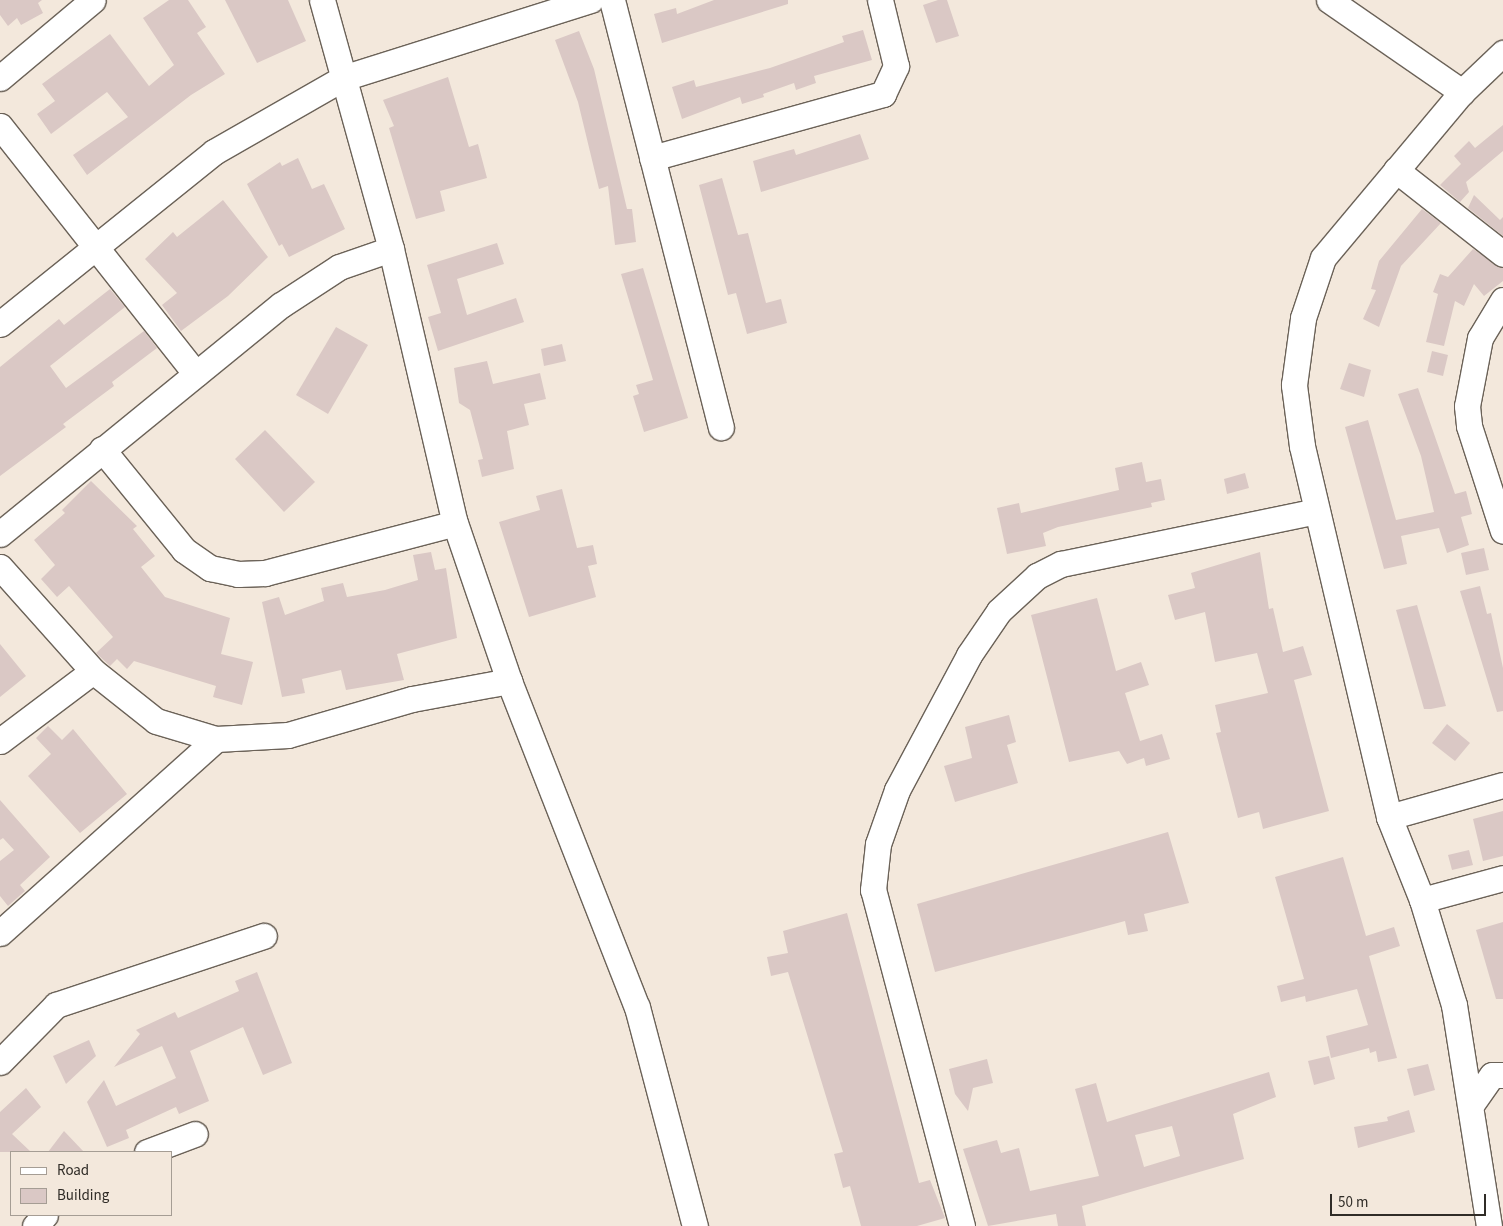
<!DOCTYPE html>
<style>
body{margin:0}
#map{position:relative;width:1503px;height:1226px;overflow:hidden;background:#f3e8dc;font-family:"Source Sans 3",sans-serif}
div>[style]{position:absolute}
.building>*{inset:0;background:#dac8c5}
.roads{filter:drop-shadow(1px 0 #6b6258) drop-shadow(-1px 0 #6b6258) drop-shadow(0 1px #6b6258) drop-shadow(0 -1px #6b6258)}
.minor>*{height:25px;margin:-12.5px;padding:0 12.5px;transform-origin:12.5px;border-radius:12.5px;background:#fff}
span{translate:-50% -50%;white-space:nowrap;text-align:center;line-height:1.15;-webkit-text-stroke:4px #f3e8dc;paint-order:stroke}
.legend{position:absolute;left:10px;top:1151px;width:162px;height:65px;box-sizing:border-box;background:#f3e8dc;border:1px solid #a59d94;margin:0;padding:6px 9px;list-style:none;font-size:15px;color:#302c27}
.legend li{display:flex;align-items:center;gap:10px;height:25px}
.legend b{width:25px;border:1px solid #a59d94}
.scale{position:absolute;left:1330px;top:1194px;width:156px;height:22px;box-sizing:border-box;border:2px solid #302c27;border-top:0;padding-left:6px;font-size:15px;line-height:18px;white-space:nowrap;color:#302c27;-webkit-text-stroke:4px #f3e8dc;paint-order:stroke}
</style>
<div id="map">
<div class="building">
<div style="clip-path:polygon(0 0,42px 0,38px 3px,43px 13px,21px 25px,17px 18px,8px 26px,0 15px)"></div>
<div style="clip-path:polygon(169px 0,188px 0,206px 27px,197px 33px,225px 74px,191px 95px,87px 175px,73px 155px,128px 117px,107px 92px,51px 134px,37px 114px,55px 101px,42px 84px,110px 34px,149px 86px,174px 65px,143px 18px)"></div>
<div style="clip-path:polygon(225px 0,288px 0,306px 41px,257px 63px)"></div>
<div style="clip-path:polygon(714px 0,788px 0,788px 4px,662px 43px,654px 14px,676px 8px,677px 14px)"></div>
<div style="clip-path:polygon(938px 0,947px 0,959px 36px,936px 43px,923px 5px)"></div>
<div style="clip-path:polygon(863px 30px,872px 60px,814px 76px,816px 83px,796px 90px,794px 83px,763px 94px,764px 97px,742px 104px,740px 97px,682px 119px,672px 87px,694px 80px,696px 87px,770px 68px,844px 42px,842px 36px)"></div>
<div style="clip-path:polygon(579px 31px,594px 69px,627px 209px,632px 209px,636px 242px,615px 245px,608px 186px,599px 189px,578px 102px,555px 40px)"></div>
<div style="clip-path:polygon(448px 77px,469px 147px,478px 144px,487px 178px,440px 191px,445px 211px,416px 219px,389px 128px,394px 126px,383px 100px)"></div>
<div style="clip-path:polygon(1503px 125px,1503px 151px,1466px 182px,1469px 192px,1460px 202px,1440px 185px,1461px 164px,1454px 156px,1469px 141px,1475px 148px)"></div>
<div style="clip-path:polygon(860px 134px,869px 159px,761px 192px,753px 161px,794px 149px,796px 155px)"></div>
<div style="clip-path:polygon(298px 158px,312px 189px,324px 184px,345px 229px,289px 257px,282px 244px,279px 246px,247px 184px,280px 162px,282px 166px)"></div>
<div style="clip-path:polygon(722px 178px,738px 235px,748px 233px,766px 303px,781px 299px,787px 323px,747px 334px,736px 293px,728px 295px,699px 185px)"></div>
<div style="clip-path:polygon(1474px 195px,1500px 220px,1503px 217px,1503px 236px,1468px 208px)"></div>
<div style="clip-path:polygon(223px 200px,268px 257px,228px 296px,181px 331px,162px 305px,177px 293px,145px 259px,173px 232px,177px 237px)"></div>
<div style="clip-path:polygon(1422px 209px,1441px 223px,1401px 266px,1379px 327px,1363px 319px,1376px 290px,1371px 289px,1379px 261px)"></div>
<div style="clip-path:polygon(497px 243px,504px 264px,457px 279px,467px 315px,516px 298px,524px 322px,438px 351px,428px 317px,441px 313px,427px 265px)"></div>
<div style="clip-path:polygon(1473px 249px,1503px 268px,1503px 281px,1484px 296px,1474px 284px,1464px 306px,1455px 301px,1444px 346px,1426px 342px,1438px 294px,1433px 292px,1440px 274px,1448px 277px)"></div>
<div style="clip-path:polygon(643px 268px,688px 418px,644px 432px,633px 396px,639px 394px,636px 385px,653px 380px,621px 274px)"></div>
<div style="clip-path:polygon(110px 289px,125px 307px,50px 366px,66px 388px,144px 331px,157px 348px,112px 382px,114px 386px,63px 424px,66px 427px,0 476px,0 367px,59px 319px,64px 325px)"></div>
<div style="clip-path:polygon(336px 327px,368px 345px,328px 414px,296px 395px)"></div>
<div style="clip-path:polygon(562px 344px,566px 361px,544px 366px,541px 349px)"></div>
<div style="clip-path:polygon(1432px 351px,1448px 355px,1443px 376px,1427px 372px)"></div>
<div style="clip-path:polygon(487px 361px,493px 384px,540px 373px,546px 399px,524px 404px,529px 425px,507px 431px,514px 469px,482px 477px,478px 460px,483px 459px,470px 410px,459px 403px,454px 368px)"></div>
<div style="clip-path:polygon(1349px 363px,1371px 370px,1364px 397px,1340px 389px)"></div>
<div style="clip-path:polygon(1418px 388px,1455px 494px,1466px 491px,1472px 514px,1461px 517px,1469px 545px,1447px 553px,1439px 528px,1401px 536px,1407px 564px,1384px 569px,1345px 427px,1368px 420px,1396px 520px,1434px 512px,1421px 456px,1398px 394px)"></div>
<div style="clip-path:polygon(265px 430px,315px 482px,284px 512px,235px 459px)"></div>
<div style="clip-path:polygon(1142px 462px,1146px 482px,1161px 479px,1165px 500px,1151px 503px,1152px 507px,1058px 527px,1043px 533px,1046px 546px,1007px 554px,997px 508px,1019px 503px,1021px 513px,1119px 490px,1115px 468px)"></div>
<div style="clip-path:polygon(1245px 473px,1249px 488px,1227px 494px,1224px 479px)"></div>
<div style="clip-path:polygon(91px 481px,137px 526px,133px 529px,155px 556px,141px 567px,165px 597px,230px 618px,221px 654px,253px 662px,242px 705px,213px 697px,216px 686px,134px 661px,127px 669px,117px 659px,110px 666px,96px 653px,113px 637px,69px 586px,57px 597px,41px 579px,55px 565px,34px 540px,65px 513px,62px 510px)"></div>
<div style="clip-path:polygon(562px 489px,577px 548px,593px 545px,597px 564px,588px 566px,596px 597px,529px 617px,499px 522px,540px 510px,536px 496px)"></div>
<div style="clip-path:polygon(1484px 548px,1489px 570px,1466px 575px,1461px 553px)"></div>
<div style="clip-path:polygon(431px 552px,435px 570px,446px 568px,457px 638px,397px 654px,404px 680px,346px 690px,341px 670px,302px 679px,305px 693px,282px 697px,262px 602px,279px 597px,285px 615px,324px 601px,321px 588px,343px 583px,347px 597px,385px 590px,418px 580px,413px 555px)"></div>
<div style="clip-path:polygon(1260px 552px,1269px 609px,1273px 608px,1283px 652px,1303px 646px,1312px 675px,1294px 680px,1329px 811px,1263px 829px,1259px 812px,1238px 818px,1216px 733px,1221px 732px,1215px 705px,1268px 693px,1257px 653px,1215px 662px,1205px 612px,1175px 620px,1168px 595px,1195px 588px,1191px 573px)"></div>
<div style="clip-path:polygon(1480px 586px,1487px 614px,1491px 613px,1503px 668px,1503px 711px,1497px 712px,1460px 591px)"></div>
<div style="clip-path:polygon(1097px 598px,1116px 671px,1141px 662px,1149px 685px,1125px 693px,1140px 741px,1162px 734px,1170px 759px,1146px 766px,1144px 758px,1127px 764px,1119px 751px,1069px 762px,1031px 615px)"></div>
<div style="clip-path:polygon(1417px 605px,1446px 706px,1431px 709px,1424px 709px,1396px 610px)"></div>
<div style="clip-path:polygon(0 644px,26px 676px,0 697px)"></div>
<div style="clip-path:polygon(1009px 715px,1016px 742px,1007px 745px,1018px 783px,955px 802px,944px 766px,972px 758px,965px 727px)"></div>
<div style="clip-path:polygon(1447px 724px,1470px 743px,1455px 761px,1432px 743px)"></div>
<div style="clip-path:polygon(48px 726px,62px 740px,73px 729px,127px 794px,80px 833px,28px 776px,51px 754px,36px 738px)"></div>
<div style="clip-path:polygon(0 800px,50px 857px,20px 885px,25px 891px,8px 906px,0 896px,0 861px,14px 850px,3px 838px,0 840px)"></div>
<div style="clip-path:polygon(1503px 811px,1503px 856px,1483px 861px,1473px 819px)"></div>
<div style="clip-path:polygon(1168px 832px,1189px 903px,1144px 914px,1148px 931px,1128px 935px,1125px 921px,935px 972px,917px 904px)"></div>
<div style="clip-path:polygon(1469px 850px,1473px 865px,1452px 870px,1448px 855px)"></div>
<div style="clip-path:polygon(1343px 857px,1366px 936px,1394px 927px,1400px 946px,1369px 956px,1397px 1058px,1378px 1062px,1376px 1051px,1370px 1053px,1369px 1048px,1331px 1058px,1326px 1036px,1368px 1025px,1357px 989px,1306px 1002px,1305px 996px,1281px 1002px,1277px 986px,1304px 979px,1275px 877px)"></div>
<div style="clip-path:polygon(847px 913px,919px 1183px,930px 1180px,945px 1218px,917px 1226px,861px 1226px,850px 1186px,843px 1188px,834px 1154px,843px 1152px,788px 972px,771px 976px,767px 957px,788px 953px,783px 931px)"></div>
<div style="clip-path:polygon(1503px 922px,1503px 999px,1496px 999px,1476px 930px)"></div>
<div style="clip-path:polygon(257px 972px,292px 1063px,263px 1075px,243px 1027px,190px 1051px,209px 1101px,179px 1114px,176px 1107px,126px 1130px,129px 1138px,107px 1147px,87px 1102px,104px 1080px,116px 1106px,176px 1078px,162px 1046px,114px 1067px,140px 1034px,136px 1030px,175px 1012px,178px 1018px,239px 991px,235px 981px)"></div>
<div style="clip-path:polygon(89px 1040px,96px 1056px,66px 1084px,53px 1056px)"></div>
<div style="clip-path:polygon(1329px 1056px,1335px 1079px,1314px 1085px,1308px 1061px)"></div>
<div style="clip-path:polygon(987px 1059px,993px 1083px,973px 1088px,968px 1111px,955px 1094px,949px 1069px)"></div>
<div style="clip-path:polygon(1428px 1064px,1435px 1090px,1414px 1096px,1407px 1069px)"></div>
<div style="clip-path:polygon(evenodd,1269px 1072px,1276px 1097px,1233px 1114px,1244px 1159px,1082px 1206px,1086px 1226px,1058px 1226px,1056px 1214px,988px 1226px,963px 1149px,997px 1140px,1001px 1153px,1019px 1148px,1030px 1191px,1099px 1176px,1075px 1089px,1096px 1083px,1107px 1122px,1269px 1072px,1172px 1126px,1180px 1156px,1144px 1167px,1135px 1135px,1172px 1126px)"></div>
<div style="clip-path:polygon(26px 1088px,41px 1107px,12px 1134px,31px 1152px,0 1152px,0 1112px)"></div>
<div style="clip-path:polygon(1409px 1110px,1415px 1132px,1358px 1148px,1354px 1127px,1388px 1121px,1387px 1117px)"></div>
<div style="clip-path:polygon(64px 1131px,84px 1152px,48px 1152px)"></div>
</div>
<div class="roads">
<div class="minor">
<div style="left:322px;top:0;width:258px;rotate:74.5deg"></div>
<div style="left:391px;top:249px;width:281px;rotate:76.9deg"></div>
<div style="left:455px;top:523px;width:167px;rotate:71.1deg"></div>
<div style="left:509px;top:681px;width:350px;rotate:68.6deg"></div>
<div style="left:637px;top:1007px;width:227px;rotate:75.2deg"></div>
<div style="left:612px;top:0;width:441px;rotate:75.7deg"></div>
<div style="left:1329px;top:0;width:162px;rotate:34.7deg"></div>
<div style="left:0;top:78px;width:121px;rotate:-40deg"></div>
<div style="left:0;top:126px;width:316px;rotate:51.7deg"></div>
<div style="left:652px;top:158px;width:240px;rotate:-15.5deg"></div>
<div style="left:883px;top:94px;width:31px;rotate:-65deg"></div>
<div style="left:896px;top:66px;width:68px;rotate:-103.6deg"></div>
<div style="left:1396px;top:170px;width:136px;rotate:38.1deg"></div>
<div style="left:1503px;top:300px;width:44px;rotate:121.2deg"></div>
<div style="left:1480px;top:338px;width:69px;rotate:100.8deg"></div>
<div style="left:1467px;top:406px;width:20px;rotate:84deg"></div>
<div style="left:1469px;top:426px;width:110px;rotate:72.1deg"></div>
<div style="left:0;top:324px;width:275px;rotate:-38.8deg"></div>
<div style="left:214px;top:152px;width:149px;rotate:-29.8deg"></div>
<div style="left:343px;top:78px;width:260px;rotate:-17.5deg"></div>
<div style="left:102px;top:449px;width:130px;rotate:50.9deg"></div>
<div style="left:184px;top:550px;width:32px;rotate:35deg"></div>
<div style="left:210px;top:568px;width:29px;rotate:12deg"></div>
<div style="left:238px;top:574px;width:27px;rotate:-2deg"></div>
<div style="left:265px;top:573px;width:196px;rotate:-14.7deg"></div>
<div style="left:0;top:534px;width:362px;rotate:-39.2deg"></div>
<div style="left:281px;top:305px;width:69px;rotate:-33.2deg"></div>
<div style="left:339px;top:267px;width:55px;rotate:-19.1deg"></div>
<div style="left:0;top:567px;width:140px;rotate:48.2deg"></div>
<div style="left:93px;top:671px;width:80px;rotate:38.4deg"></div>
<div style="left:156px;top:721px;width:63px;rotate:16.7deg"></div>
<div style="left:216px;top:739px;width:72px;rotate:-3.2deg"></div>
<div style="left:288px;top:735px;width:129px;rotate:-16.2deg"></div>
<div style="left:412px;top:699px;width:99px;rotate:-10.5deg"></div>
<div style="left:0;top:741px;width:116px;rotate:-37deg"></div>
<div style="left:1389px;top:817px;width:118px;rotate:-15.7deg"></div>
<div style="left:1422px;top:900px;width:84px;rotate:-15.2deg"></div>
<div style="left:0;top:933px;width:290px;rotate:-41.9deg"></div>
<div style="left:0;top:1062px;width:80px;rotate:-45.5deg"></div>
<div style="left:56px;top:1005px;width:219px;rotate:-18.4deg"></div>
<div style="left:1473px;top:1102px;width:33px;rotate:-55deg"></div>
<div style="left:1492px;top:1075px;width:11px"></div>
<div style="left:147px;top:1152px;width:51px;rotate:-20.6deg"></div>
<div style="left:35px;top:1226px;width:15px;rotate:-48deg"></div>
<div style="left:962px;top:1226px;width:348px;rotate:-104.8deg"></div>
<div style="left:873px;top:890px;width:46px;rotate:-83.8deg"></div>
<div style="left:878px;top:844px;width:57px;rotate:-70.6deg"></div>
<div style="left:897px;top:790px;width:153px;rotate:-61.9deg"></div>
<div style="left:969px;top:655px;width:53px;rotate:-55.7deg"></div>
<div style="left:999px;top:611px;width:52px;rotate:-42.6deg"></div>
<div style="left:1037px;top:576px;width:27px;rotate:-27deg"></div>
<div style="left:1061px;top:564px;width:261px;rotate:-11.7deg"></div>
<div style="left:1489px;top:1226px;width:224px;rotate:-99deg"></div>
<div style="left:1454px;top:1005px;width:110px;rotate:-106.9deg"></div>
<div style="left:1422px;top:900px;width:89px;rotate:-111.7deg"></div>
<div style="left:1389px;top:817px;width:381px;rotate:-103.2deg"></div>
<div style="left:1302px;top:446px;width:62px;rotate:-97.5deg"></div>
<div style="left:1294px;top:385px;width:68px;rotate:-82.3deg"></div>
<div style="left:1303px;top:318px;width:63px;rotate:-71.6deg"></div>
<div style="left:1323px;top:258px;width:217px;rotate:-50.1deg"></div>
<div style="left:1462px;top:92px;width:57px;rotate:-43.6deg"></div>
</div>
</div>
<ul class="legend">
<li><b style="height:6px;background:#fff"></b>Road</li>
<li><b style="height:14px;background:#dac8c5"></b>Building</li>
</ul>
<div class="scale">50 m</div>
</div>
